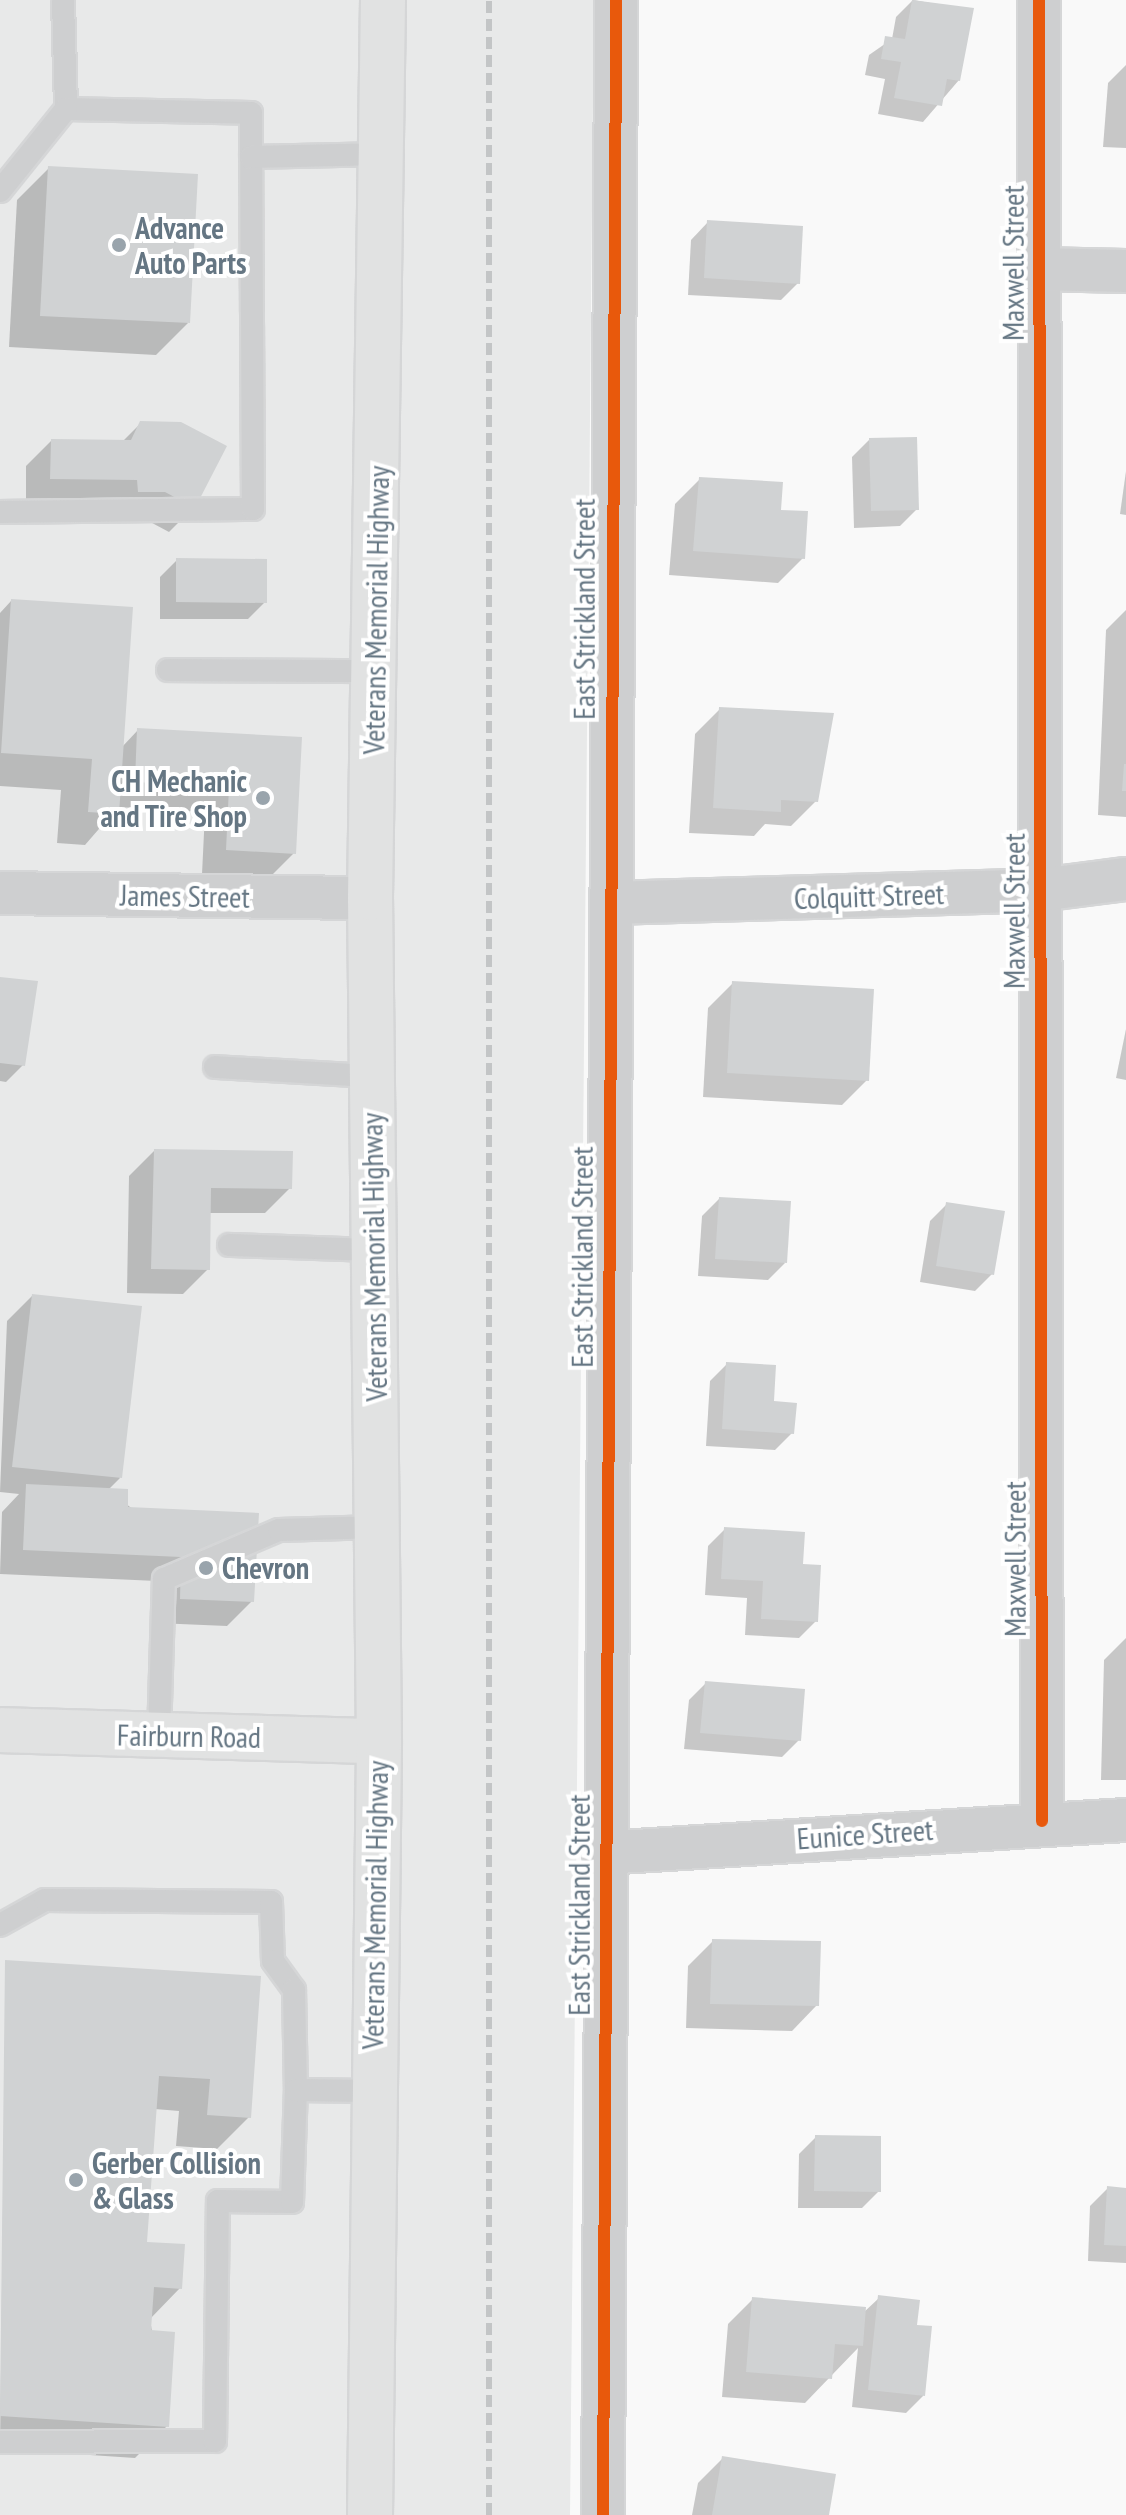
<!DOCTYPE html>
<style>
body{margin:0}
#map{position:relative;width:1126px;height:2515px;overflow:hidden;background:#f9f9f9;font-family:"PT Sans Narrow",sans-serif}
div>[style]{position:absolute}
.built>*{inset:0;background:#e8e9e9}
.shadow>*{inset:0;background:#0003}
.building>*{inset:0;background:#d0d2d3}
.roads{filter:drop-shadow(2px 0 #d5d6d7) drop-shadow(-2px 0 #d5d6d7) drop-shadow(0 2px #d5d6d7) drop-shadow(0 -2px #d5d6d7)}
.service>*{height:22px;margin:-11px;padding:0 11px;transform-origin:11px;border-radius:11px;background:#cecfd0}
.minor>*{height:42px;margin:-21px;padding:0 21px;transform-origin:21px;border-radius:21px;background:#cecfd0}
.primary>*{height:44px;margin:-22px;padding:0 22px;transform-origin:22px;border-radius:22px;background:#e1e2e2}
.rail>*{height:6px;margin-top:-3px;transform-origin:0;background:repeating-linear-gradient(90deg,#c3c5c6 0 12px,transparent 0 18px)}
.cycleway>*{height:12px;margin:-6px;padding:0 6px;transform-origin:6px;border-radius:6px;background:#e8590c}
.dots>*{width:22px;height:22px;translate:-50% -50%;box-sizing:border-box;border:4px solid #fff;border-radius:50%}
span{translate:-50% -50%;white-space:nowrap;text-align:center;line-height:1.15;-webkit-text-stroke:8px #fff;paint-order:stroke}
.poi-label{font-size:30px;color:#657683;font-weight:700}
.left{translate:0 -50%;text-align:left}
.right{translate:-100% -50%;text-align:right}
.street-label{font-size:30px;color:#657683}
</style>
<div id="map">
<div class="built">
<div style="clip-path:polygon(0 0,594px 0,570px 2515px,0 2515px)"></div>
</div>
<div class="shadow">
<div style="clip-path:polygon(913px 0,971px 10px,959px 80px,923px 122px,878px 114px,885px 79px,865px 75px,869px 55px,892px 39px,896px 17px)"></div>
<div style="clip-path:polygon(1126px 65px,1126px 148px,1103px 147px,1108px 83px)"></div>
<div style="clip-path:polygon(49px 168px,188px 323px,156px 355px,9px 347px,17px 200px)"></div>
<div style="clip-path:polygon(708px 222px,798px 283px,781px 300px,688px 295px,691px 240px)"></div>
<div style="clip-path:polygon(141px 423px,194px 507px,169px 532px,139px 516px,26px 504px,26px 466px,51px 441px,123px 441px)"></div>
<div style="clip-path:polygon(869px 440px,917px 509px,900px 526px,854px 528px,852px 457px)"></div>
<div style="clip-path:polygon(1126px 471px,1126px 515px,1120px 514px)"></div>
<div style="clip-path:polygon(700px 479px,779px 512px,803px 558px,778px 583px,669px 575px,675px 504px)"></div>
<div style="clip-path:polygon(177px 560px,265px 602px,248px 619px,160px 619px,160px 577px)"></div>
<div style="clip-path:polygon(11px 601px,122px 747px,138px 730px,300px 739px,294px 853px,269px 878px,202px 874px,205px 812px,118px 807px,85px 845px,57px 843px,61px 790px,0 786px,0 613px)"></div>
<div style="clip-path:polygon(1126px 610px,1126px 817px,1098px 815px,1106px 630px)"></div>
<div style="clip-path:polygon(720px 709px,832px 715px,816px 801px,791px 826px,765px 824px,754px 836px,689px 833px,695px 734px)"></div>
<div style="clip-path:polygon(0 979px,23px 1065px,6px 1082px,0 1081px)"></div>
<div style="clip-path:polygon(733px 983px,867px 1080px,842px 1105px,703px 1097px,708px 1008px)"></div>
<div style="clip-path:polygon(1126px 1029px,1126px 1080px,1116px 1078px)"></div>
<div style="clip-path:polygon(154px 1151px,290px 1188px,265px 1213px,209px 1213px,208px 1269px,183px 1294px,127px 1293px,129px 1176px)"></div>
<div style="clip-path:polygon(719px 1199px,785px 1263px,768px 1280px,698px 1276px,702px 1216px)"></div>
<div style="clip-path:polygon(947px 1204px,992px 1274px,975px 1291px,920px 1282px,930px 1221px)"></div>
<div style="clip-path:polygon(32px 1296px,120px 1478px,108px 1490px,252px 1601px,227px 1626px,156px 1623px,157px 1581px,0 1574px,2px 1512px,19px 1494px,0 1492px,7px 1321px)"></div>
<div style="clip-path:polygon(727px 1364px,771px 1403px,792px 1433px,775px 1450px,706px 1446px,710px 1381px)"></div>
<div style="clip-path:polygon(725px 1529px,801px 1566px,816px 1621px,799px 1638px,745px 1635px,747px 1598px,705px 1595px,708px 1546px)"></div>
<div style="clip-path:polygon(1126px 1638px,1126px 1780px,1101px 1780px,1104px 1660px)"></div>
<div style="clip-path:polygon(706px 1683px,799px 1740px,782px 1757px,684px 1749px,689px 1700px)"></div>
<div style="clip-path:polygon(713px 1941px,817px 2005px,792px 2031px,686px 2028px,688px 1966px)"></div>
<div style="clip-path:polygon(6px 1962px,258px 1978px,249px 2117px,217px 2149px,176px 2146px,179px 2111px,155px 2109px,145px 2244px,180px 2288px,150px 2319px,167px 2426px,135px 2458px,0 2449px)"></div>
<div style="clip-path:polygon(816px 2137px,879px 2191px,862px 2208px,798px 2208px,799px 2154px)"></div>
<div style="clip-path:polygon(1107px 2189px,1126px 2190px,1126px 2263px,1088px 2261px,1090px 2206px)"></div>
<div style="clip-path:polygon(879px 2298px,914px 2327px,923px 2396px,906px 2413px,852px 2407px,858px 2348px,805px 2403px,722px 2397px,728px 2324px,753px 2299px,863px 2313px)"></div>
<div style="clip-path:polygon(723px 2458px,827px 2515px,692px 2515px,698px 2483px)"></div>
</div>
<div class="building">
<div style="clip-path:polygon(912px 0,974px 8px,960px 81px,947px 79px,942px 106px,894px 98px,901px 62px,881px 59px,885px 36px,905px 39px)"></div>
<div style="clip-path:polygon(48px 166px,198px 174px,190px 323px,40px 316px)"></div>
<div style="clip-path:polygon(707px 220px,803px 226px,800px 284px,704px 278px)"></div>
<div style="clip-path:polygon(140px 421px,181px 422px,227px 446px,195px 508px,165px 492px,138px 492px,137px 480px,50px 479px,51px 439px,131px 440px)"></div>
<div style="clip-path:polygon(917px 437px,919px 510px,871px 511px,869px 438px)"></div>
<div style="clip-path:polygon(699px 477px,783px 482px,781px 510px,808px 511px,805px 559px,693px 551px)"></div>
<div style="clip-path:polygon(176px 558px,267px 559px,267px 603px,176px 602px)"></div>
<div style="clip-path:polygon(11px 599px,133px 607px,119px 814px,88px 812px,92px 759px,1px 753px)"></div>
<div style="clip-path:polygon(719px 707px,834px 713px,818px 802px,781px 800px,781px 812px,713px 808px)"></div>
<div style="clip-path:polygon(137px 728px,302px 737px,296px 854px,226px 850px,229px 787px,135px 782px)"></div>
<div style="clip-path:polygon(1124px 764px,1126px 764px,1126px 791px,1122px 791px)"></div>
<div style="clip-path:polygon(0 977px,38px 981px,25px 1066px,0 1063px)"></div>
<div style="clip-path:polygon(732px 981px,874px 989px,869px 1081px,727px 1073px)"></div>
<div style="clip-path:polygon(154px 1149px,293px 1151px,292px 1189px,211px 1188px,210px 1270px,151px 1269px)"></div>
<div style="clip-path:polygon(719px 1197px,791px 1201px,787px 1263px,715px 1259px)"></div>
<div style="clip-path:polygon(946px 1202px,1005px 1211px,994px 1275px,936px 1266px)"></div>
<div style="clip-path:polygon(32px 1294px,142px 1306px,122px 1478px,12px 1467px)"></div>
<div style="clip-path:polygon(726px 1362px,776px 1365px,774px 1401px,797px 1403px,794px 1434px,722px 1429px)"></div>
<div style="clip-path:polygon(26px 1484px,128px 1489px,128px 1507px,259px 1513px,254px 1602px,180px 1599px,181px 1557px,23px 1550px)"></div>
<div style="clip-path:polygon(724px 1527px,805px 1532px,803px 1564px,821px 1565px,818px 1622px,761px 1619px,763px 1581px,721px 1579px)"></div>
<div style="clip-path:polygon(705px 1681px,805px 1689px,801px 1741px,700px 1733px)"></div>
<div style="clip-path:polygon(712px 1939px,821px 1941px,819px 2006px,710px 2004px)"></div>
<div style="clip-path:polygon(5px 1960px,261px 1976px,251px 2118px,207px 2115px,210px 2079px,159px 2076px,147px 2242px,185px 2244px,182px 2289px,154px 2287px,151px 2330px,175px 2332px,169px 2427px,0 2416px)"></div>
<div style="clip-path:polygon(815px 2135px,881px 2136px,881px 2192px,814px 2191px)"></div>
<div style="clip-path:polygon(1107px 2186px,1126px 2188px,1126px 2246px,1104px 2245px)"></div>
<div style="clip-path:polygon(878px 2295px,920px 2300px,917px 2325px,932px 2326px,925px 2396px,868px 2390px)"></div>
<div style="clip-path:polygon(752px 2297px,866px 2307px,863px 2346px,835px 2344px,832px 2379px,746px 2372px)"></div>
<div style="clip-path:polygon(722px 2456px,836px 2474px,829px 2515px,712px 2515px)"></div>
</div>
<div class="roads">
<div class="service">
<div style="left:63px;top:0;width:109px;rotate:88.4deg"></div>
<div style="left:66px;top:109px;width:185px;rotate:1.2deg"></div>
<div style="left:251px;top:113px;width:44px;rotate:90deg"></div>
<div style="left:0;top:191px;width:105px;rotate:-51.2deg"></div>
<div style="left:0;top:512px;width:253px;rotate:-0.7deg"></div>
<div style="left:253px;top:509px;width:352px;rotate:-90.3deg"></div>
<div style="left:251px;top:157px;width:133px;rotate:-1.3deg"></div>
<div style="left:168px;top:670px;width:207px;rotate:0.3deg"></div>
<div style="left:215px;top:1067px;width:157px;rotate:3.3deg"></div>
<div style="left:229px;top:1245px;width:145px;rotate:2deg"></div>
<div style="left:159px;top:1735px;width:156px;rotate:-88.2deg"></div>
<div style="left:164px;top:1579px;width:125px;rotate:-23.1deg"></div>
<div style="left:279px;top:1530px;width:98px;rotate:-1.8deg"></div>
<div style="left:0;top:1925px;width:51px;rotate:-29.1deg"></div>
<div style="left:45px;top:1900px;width:226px;rotate:0.5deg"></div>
<div style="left:271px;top:1902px;width:59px;rotate:88.1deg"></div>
<div style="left:273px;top:1961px;width:36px;rotate:54deg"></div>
<div style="left:294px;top:1990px;width:100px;rotate:88.9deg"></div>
<div style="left:0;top:2442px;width:215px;rotate:-0.3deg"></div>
<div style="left:215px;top:2441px;width:240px;rotate:-89.3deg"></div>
<div style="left:218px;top:2201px;width:74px;rotate:0.8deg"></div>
<div style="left:292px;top:2202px;width:112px;rotate:-88deg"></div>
<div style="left:296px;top:2090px;width:74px;rotate:0.8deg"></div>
</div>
<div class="minor">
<div style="left:1039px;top:0;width:1821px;rotate:89.91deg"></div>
<div style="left:1039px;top:269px;width:87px;rotate:1.3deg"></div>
<div style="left:0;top:893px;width:370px;rotate:0.8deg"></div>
<div style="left:611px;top:903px;width:429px;rotate:-1.7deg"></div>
<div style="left:1040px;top:890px;width:87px;rotate:-7.3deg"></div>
<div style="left:604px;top:1853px;width:523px;rotate:-3.62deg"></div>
<div style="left:603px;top:2515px;width:2515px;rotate:-89.7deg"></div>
</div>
<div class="primary">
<div style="left:0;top:1730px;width:379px;rotate:1.7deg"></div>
<div style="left:370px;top:2515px;width:774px;rotate:-89.33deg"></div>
<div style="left:379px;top:1741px;width:843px;rotate:-90.61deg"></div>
<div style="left:370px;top:898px;width:898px;rotate:-89.17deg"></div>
</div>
</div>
<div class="rail">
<div style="left:489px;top:2515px;width:2515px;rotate:-90deg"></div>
</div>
<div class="cycleway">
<div style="left:1039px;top:0;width:1821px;rotate:89.91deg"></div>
<div style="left:603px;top:2515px;width:2515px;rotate:-89.7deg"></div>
</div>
<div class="dots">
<div style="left:119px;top:245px;background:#99a4ac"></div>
<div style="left:263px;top:798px;background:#99a4ac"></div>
<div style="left:206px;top:1568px;background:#99a4ac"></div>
<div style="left:76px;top:2180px;background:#99a4ac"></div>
</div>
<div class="poi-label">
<span class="left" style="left:135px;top:245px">Advance<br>Auto Parts</span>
<span class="right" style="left:247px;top:798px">CH Mechanic<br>and Tire Shop</span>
<span class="left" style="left:222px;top:1568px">Chevron</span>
<span class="left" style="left:92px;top:2180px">Gerber Collision<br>&amp; Glass</span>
</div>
<div class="street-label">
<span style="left:1013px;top:263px;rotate:-90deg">Maxwell Street</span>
<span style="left:584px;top:609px;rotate:-90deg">East Strickland Street</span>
<span style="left:376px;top:610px;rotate:-89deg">Veterans Memorial Highway</span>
<span style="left:185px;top:896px;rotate:1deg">James Street</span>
<span style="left:869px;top:896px;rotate:-2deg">Colquitt Street</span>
<span style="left:1014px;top:911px;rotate:-90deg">Maxwell Street</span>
<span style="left:374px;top:1257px;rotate:-91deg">Veterans Memorial Highway</span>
<span style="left:582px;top:1257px;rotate:-90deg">East Strickland Street</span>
<span style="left:1015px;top:1559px;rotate:-90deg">Maxwell Street</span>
<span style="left:189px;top:1736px;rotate:1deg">Fairburn Road</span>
<span style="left:865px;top:1834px;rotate:-4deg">Eunice Street</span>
<span style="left:375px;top:1905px;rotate:-89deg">Veterans Memorial Highway</span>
<span style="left:579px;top:1905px;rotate:-90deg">East Strickland Street</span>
</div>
</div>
